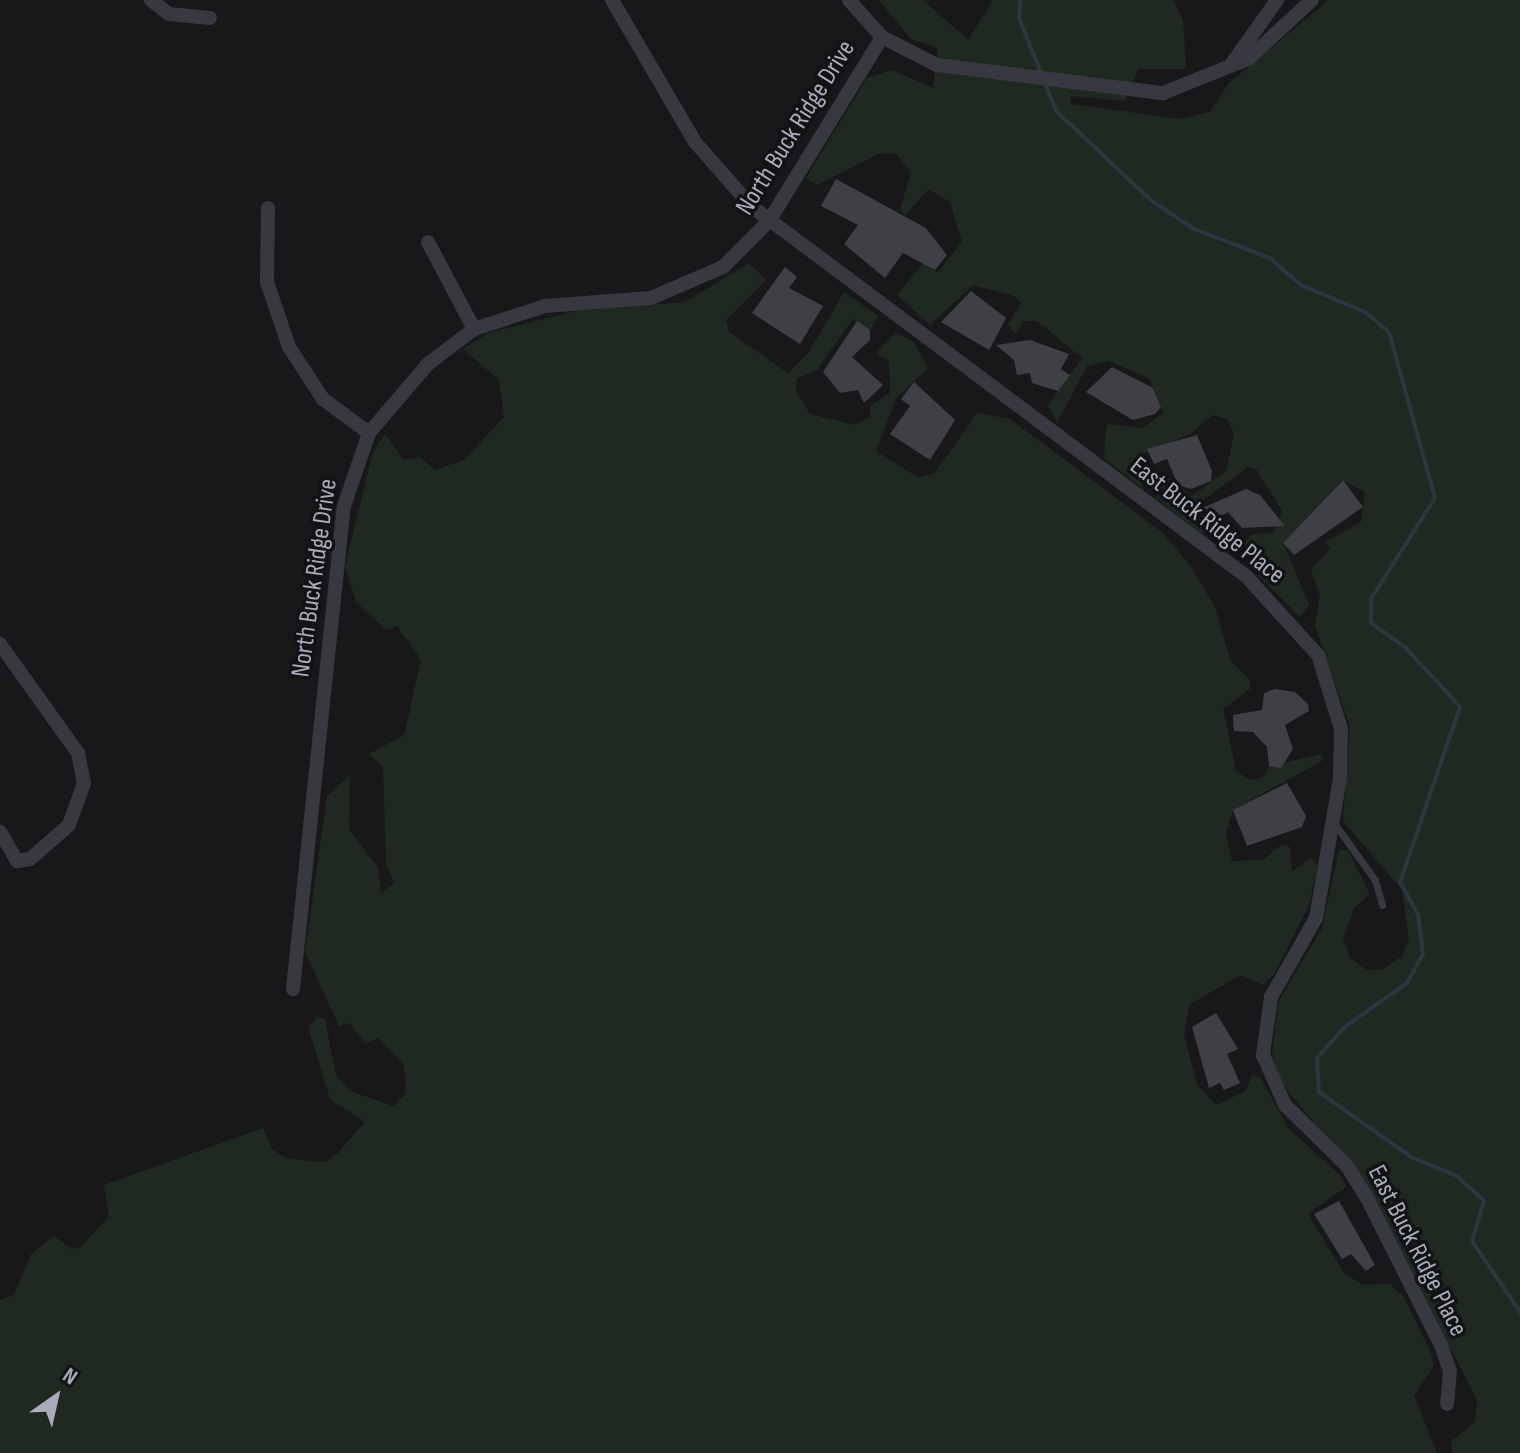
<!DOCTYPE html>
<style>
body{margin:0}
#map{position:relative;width:1520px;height:1453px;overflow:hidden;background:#18181a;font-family:"Sofia Sans Condensed",sans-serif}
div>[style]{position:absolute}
.green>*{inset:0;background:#1f2921}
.stream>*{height:4px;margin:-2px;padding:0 2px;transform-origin:2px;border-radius:2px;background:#2c3640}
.building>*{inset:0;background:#3f4045}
.lane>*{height:7px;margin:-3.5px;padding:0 3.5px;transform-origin:3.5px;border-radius:3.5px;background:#383940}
.street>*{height:14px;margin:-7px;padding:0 7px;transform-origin:7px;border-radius:7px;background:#383940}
span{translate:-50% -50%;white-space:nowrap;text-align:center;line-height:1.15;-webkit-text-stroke:7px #131315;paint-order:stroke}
.street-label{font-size:26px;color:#a9adbb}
.north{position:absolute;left:16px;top:1357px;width:80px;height:80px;-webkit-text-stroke:6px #131315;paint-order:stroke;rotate:34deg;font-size:22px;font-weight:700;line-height:32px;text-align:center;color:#a9adbb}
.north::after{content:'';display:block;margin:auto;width:28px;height:36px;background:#a9adbb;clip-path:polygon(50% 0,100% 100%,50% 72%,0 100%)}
</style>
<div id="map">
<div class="green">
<div style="clip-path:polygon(879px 0,923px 0,968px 40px,993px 0,1173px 0,1183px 20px,1186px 69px,1138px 69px,1125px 101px,1070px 96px,1071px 104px,1180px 119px,1210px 112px,1229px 83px,1329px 0,1520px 0,1520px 1453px,1452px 1453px,1451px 1441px,1475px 1422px,1477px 1400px,1370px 1190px,1283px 1085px,1272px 1057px,1278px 1002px,1322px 928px,1339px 850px,1348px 851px,1370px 894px,1354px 908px,1343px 939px,1350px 958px,1367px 970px,1383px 969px,1402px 956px,1409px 940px,1402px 890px,1343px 821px,1350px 726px,1315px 626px,1320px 594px,1311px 570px,1330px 549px,1325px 542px,1361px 522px,1365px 492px,1342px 480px,1283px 543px,1309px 604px,1300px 617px,1258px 575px,1262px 564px,1243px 545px,1251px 535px,1274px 532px,1282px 511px,1256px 469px,1248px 467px,1191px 509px,1206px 527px,1201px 534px,1156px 498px,1166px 476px,1192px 496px,1226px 471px,1234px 434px,1227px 419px,1213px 415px,1189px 435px,1137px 456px,1143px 489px,1104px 458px,1105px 440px,1107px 424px,1142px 428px,1163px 413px,1150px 379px,1109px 361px,1087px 366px,1057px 423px,1048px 405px,1082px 358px,1037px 321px,1025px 321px,1015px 334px,1008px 325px,1021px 303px,1014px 296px,973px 285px,930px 325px,897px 295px,924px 262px,937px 273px,962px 242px,950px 202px,929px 189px,905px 215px,900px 210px,911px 172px,896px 154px,880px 153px,817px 185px,806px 178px,867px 78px,892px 70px,933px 88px,938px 48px,911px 39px)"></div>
<div style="clip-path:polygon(749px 263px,766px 280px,726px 320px,729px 332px,788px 373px,809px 352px,844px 292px,878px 316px,870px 330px,853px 319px,817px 370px,797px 378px,796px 392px,810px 414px,855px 425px,870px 417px,870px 406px,890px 393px,889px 362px,876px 353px,896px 333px,913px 341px,928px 368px,896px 399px,876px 451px,917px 477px,935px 473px,977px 413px,1010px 419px,1162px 532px,1190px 565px,1215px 607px,1230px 660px,1250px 680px,1250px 689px,1223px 709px,1236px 771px,1250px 780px,1263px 777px,1269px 766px,1322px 754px,1322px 761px,1233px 810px,1226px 833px,1232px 861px,1263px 860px,1282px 844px,1290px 847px,1292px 871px,1311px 858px,1318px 865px,1309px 905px,1274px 974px,1263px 985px,1240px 975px,1189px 1005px,1184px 1035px,1197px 1084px,1216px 1105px,1246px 1091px,1252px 1075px,1261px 1078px,1288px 1128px,1341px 1176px,1346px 1187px,1308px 1214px,1344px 1273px,1363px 1285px,1390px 1284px,1404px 1297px,1431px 1353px,1434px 1366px,1414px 1395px,1437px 1453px,0 1453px,0 1300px,14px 1295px,31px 1254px,54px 1236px,71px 1249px,81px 1247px,109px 1216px,104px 1185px,263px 1128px,272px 1149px,287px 1159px,325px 1162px,338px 1153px,365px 1122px,330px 1099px,308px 1027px,317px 1017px,325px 1019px,336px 1075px,350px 1091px,393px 1106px,406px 1093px,404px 1064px,378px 1038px,366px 1044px,349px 1023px,339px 1026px,305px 952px,327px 796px,350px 775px,349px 829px,378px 867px,381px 893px,394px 883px,386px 864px,383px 766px,369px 754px,404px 735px,421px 660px,397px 626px,386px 630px,356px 602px,345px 566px,373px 452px,385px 434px,403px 460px,420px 457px,435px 470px,464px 460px,504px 417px,499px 380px,463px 349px,488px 333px,576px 311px,685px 302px)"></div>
</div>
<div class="stream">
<div style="left:1020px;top:0;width:18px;rotate:93deg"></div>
<div style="left:1019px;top:18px;width:59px;rotate:68.2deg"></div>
<div style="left:1044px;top:81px;width:32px;rotate:68deg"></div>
<div style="left:1056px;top:111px;width:132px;rotate:43.2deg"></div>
<div style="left:1152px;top:201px;width:50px;rotate:33.7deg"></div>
<div style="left:1194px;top:229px;width:81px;rotate:20.9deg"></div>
<div style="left:1270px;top:258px;width:41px;rotate:41.1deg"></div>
<div style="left:1301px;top:285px;width:69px;rotate:22.9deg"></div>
<div style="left:1365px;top:312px;width:31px;rotate:40deg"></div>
<div style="left:1389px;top:332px;width:172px;rotate:74.5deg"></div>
<div style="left:1435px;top:498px;width:120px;rotate:122.4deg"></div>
<div style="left:1371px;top:599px;width:24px;rotate:90deg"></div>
<div style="left:1371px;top:623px;width:43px;rotate:35.5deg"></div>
<div style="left:1406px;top:648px;width:80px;rotate:47.5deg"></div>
<div style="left:1460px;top:707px;width:185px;rotate:108.9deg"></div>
<div style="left:1400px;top:882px;width:37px;rotate:61deg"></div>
<div style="left:1418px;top:914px;width:40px;rotate:82.9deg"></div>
<div style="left:1423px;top:954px;width:33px;rotate:119deg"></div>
<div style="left:1407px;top:983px;width:75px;rotate:144.8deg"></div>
<div style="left:1346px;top:1026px;width:43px;rotate:132.2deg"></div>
<div style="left:1317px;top:1058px;width:34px;rotate:87deg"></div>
<div style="left:1319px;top:1092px;width:113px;rotate:35.2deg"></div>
<div style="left:1411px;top:1157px;width:50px;rotate:22.4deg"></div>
<div style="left:1457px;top:1176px;width:37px;rotate:43deg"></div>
<div style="left:1484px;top:1201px;width:42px;rotate:106.7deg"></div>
<div style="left:1472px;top:1241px;width:86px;rotate:55.9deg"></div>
</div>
<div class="building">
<div style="clip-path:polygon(836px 179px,926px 228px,947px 255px,935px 270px,903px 253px,885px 278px,844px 244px,858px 225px,821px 206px)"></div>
<div style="clip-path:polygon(785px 267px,797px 277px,789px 288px,823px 306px,800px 344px,752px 313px)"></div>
<div style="clip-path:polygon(971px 291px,1006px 318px,989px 350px,941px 322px)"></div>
<div style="clip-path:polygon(857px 321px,870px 330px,870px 340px,852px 357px,883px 385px,864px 403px,858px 390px,840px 393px,823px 372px)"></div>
<div style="clip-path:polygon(1030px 340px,1069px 354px,1061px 369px,1070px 375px,1058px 391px,1032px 383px,1030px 373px,1017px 375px,1014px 360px,996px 345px)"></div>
<div style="clip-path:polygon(1112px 367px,1153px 388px,1161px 407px,1155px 414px,1133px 420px,1086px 392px)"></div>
<div style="clip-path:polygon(914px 382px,955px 420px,930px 460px,890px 434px,910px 406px,901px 399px)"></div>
<div style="clip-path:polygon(1197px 435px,1212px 471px,1211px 481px,1191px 489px,1178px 485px,1167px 459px,1154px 464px,1147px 449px)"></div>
<div style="clip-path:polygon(1343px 480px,1363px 507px,1294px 555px,1283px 543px)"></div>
<div style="clip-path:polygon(1246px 489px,1260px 495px,1285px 526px,1242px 528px,1228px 512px,1209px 523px,1200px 509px)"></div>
<div style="clip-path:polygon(1275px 689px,1295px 692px,1308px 704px,1309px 711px,1285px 725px,1293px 749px,1281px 768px,1269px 766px,1267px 747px,1253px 732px,1234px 731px,1233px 715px,1262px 710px,1264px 693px)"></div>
<div style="clip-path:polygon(1287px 783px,1306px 816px,1302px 827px,1247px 846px,1233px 810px)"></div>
<div style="clip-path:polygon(1216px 1013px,1238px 1049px,1227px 1054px,1240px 1083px,1224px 1090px,1220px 1083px,1209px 1088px,1192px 1027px)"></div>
<div style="clip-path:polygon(1339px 1201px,1375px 1265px,1366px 1271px,1351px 1254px,1342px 1259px,1314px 1214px)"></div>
</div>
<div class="lane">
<div style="left:1334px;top:823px;width:70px;rotate:54.3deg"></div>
<div style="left:1375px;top:880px;width:26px;rotate:74deg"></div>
</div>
<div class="street">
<div style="left:151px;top:0;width:23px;rotate:38deg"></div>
<div style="left:169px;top:14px;width:41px;rotate:5.6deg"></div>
<div style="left:612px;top:0;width:164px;rotate:59.7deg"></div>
<div style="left:695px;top:142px;width:85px;rotate:48.8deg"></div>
<div style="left:751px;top:206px;width:618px;rotate:36.78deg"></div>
<div style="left:1246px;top:576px;width:107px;rotate:47.7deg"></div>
<div style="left:1318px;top:655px;width:77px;rotate:72.7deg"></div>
<div style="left:1341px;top:729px;width:49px;rotate:91.2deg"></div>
<div style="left:1340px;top:778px;width:142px;rotate:99.7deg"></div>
<div style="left:1316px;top:918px;width:91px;rotate:119.7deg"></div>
<div style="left:1271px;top:997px;width:59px;rotate:97.9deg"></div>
<div style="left:1263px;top:1055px;width:55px;rotate:66.3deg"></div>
<div style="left:1285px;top:1105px;width:87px;rotate:44.5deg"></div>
<div style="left:1347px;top:1166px;width:38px;rotate:58deg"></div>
<div style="left:1367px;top:1198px;width:165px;rotate:63.3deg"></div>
<div style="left:1441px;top:1345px;width:28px;rotate:71deg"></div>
<div style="left:1450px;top:1371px;width:33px;rotate:95deg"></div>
<div style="left:849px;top:0;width:50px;rotate:48.3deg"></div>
<div style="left:882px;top:37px;width:62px;rotate:27deg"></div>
<div style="left:937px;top:65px;width:228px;rotate:7.1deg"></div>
<div style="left:1163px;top:93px;width:92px;rotate:-21.8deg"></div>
<div style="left:1248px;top:59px;width:87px;rotate:-42.7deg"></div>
<div style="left:1230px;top:66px;width:81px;rotate:-54.5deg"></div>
<div style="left:268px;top:208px;width:74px;rotate:90.8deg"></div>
<div style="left:267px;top:282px;width:69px;rotate:71.3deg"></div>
<div style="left:289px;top:347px;width:62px;rotate:56.8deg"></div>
<div style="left:323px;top:399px;width:57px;rotate:36.5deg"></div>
<div style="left:428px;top:242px;width:98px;rotate:62.1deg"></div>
<div style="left:0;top:644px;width:134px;rotate:54.4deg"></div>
<div style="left:78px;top:753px;width:31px;rotate:79deg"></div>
<div style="left:84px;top:783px;width:45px;rotate:109.7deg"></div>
<div style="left:69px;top:825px;width:52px;rotate:138.9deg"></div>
<div style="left:30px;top:859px;width:13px;rotate:171deg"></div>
<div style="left:17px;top:861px;width:34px;rotate:-120deg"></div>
<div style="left:293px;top:989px;width:486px;rotate:-84deg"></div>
<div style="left:344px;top:506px;width:77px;rotate:-71.1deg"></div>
<div style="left:369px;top:433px;width:91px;rotate:-49.5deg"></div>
<div style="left:428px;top:364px;width:58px;rotate:-37.3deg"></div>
<div style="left:474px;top:329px;width:75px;rotate:-17.9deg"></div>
<div style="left:545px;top:306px;width:106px;rotate:-4.3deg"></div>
<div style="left:651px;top:298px;width:78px;rotate:-23.3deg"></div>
<div style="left:723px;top:267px;width:65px;rotate:-45deg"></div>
<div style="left:769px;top:221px;width:216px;rotate:-58.4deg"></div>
</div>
<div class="street-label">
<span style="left:796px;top:128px;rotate:-58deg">North Buck Ridge Drive</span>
<span style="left:1207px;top:521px;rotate:38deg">East Buck Ridge Place</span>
<span style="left:315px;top:578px;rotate:-82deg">North Buck Ridge Drive</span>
<span style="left:1417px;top:1251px;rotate:63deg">East Buck Ridge Place</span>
</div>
<div class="north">N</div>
</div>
